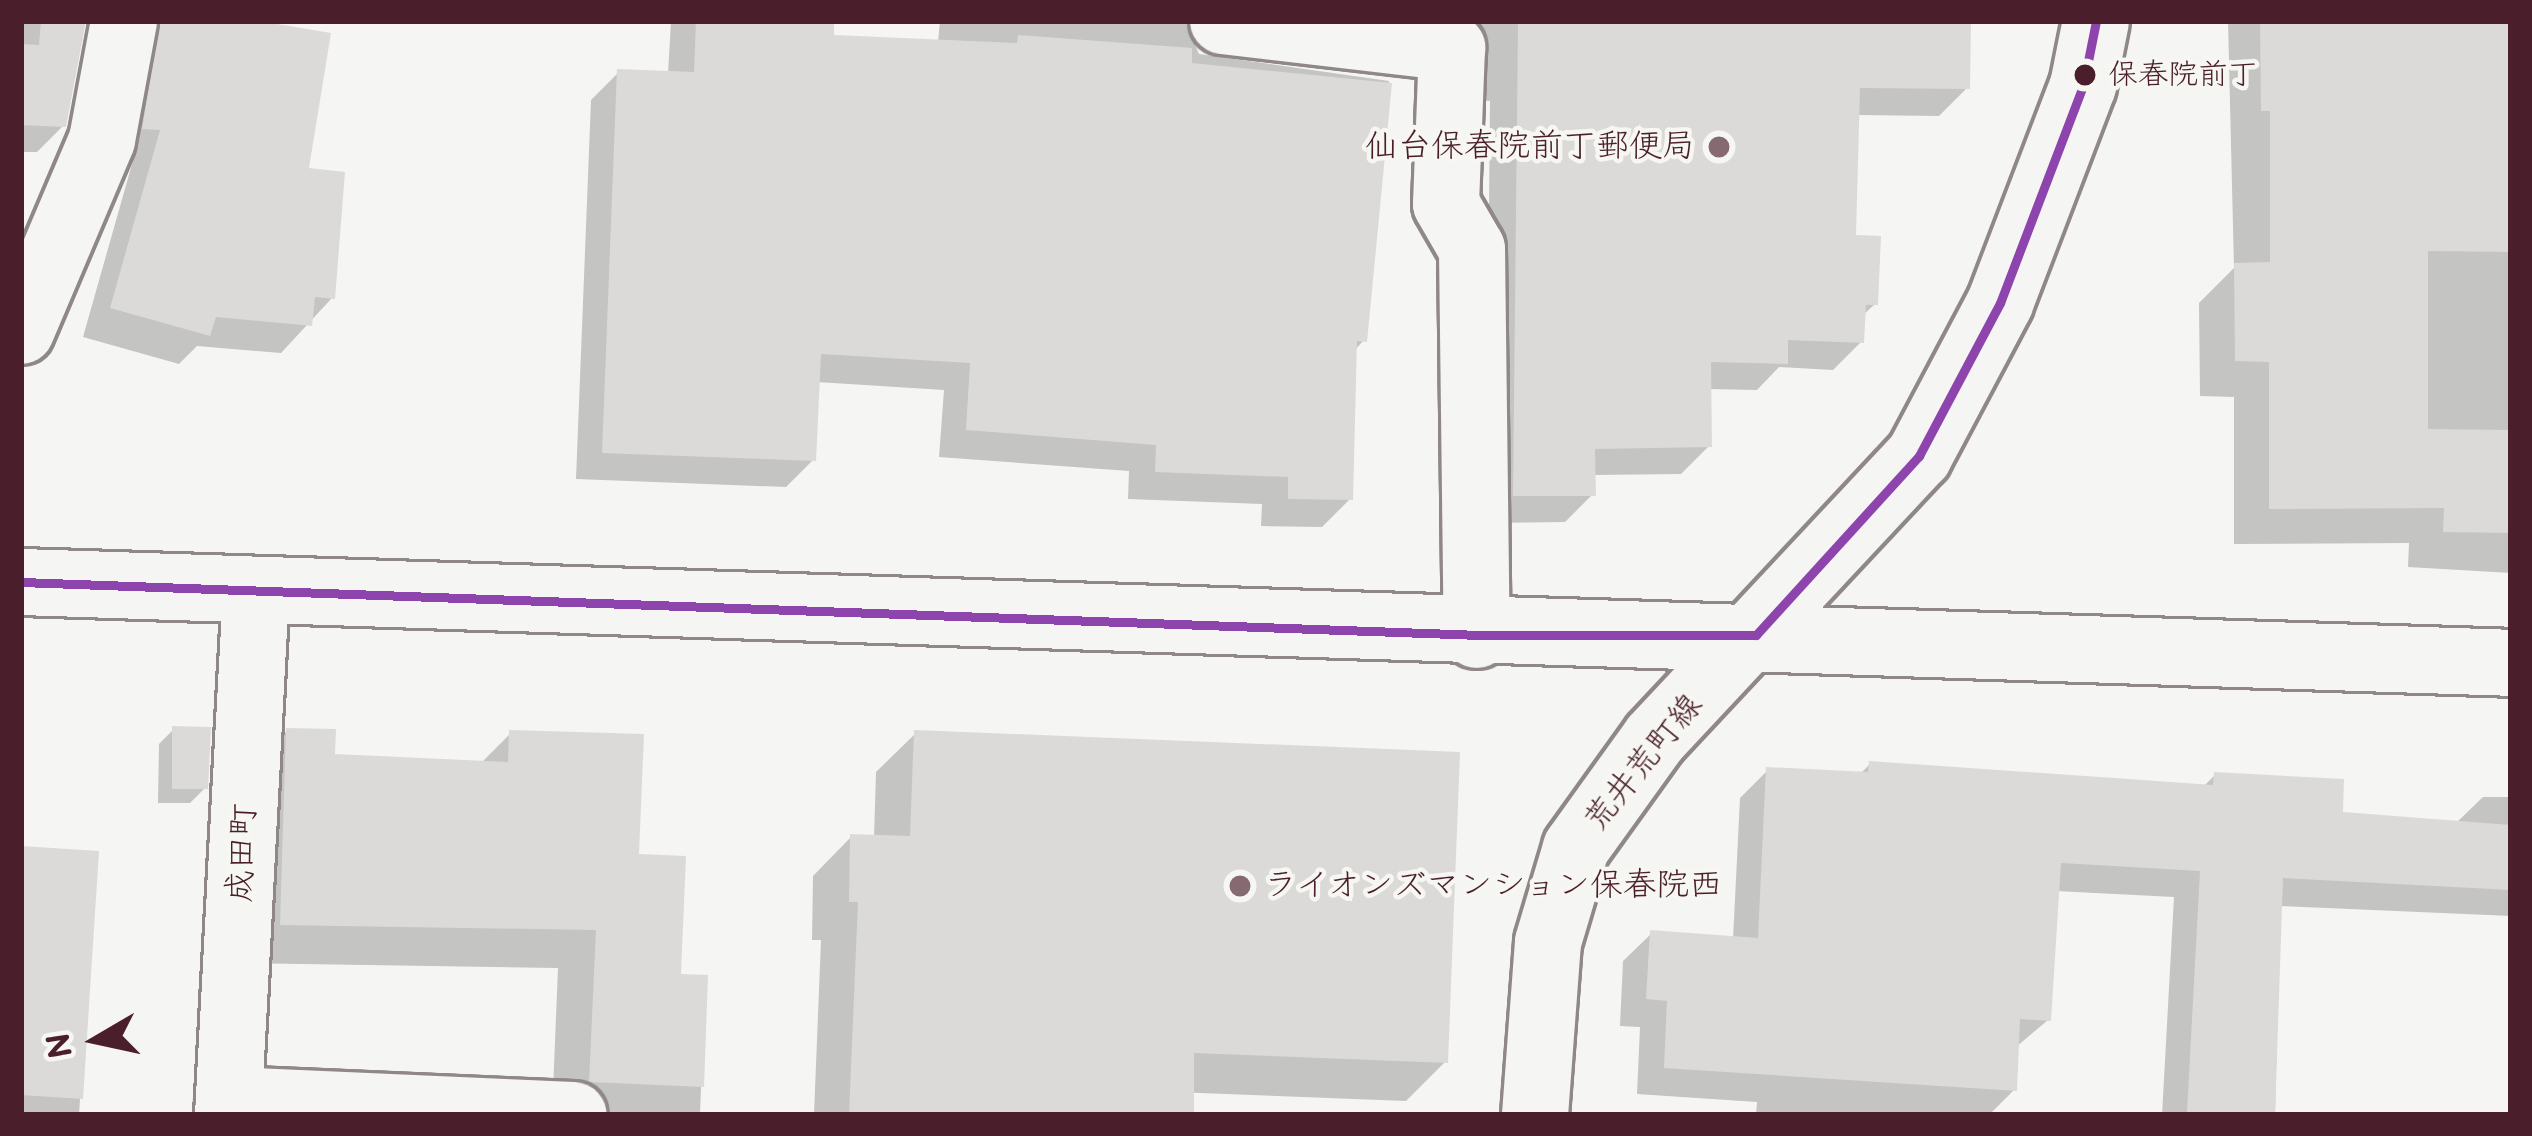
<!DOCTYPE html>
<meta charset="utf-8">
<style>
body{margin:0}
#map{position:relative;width:2532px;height:1136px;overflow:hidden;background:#f5f5f3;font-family:"Balsamiq Sans","Klee One",sans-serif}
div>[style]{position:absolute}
.shadow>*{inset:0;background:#0003}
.building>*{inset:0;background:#dcdad9}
.roads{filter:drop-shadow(3px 0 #8f8788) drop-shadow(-3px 0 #8f8788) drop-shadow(0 3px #8f8788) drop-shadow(0 -3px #8f8788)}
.minor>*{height:66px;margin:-33px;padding:0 33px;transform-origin:33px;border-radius:33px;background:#f5f5f3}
.major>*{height:66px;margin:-33px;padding:0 33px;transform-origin:33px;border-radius:33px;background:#f5f5f3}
.bus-1>*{height:9px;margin:-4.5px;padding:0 4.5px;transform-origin:4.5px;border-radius:4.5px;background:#8e44ad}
.dots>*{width:33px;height:33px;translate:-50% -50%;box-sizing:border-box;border:6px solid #f6f6f2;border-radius:50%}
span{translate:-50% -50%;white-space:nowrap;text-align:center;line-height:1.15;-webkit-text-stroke:9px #f6f6f2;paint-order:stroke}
.bus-label{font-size:30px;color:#4a1f2b}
.left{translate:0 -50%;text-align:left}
.poi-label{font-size:33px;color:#4a1f2b}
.right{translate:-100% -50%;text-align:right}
.street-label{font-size:33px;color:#4a1f2b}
.frame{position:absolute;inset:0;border:24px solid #4a1f2b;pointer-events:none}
.north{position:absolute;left:36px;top:980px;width:120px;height:120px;-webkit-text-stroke:9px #f6f6f2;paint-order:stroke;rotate:261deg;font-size:33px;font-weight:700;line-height:48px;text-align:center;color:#4a1f2b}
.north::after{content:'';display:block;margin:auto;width:42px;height:54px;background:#4a1f2b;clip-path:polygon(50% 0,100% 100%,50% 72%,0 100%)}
</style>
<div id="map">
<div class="shadow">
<div style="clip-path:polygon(21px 21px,83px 21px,64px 125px,37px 152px,21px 152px)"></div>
<div style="clip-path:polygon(143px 21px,241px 21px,306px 171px,332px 298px,281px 353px,197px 346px,179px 364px,83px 337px,134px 157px,115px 157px)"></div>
<div style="clip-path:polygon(671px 21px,831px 21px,831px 38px,938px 42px,940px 21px,1185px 21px,1199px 54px,1389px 81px,1364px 340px,1354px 351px,1350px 499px,1322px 527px,1261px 526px,1262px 504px,1128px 499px,1129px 471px,939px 457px,944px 390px,817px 382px,814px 459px,786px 487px,576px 479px,591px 100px,619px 72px,668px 74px)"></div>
<div style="clip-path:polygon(1287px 21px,1968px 21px,1967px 88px,1939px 116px,1856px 115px,1853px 238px,1875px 304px,1862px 316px,1861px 342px,1833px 370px,1779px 367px,1757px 390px,1708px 389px,1709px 446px,1681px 474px,1593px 475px,1593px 494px,1565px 522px,1486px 523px,1490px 101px,1462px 99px,1458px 58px)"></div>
<div style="clip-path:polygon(2228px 21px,2511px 21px,2511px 573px,2408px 567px,2409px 543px,2234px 544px,2234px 397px,2200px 396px,2199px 303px,2234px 268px)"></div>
<div style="clip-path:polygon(174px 729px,205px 788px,190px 803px,158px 803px,159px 744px)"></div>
<div style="clip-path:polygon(287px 731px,332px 757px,480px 764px,511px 733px,636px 857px,678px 977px,705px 978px,700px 1115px,552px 1115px,558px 968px,242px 963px,249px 770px)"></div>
<div style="clip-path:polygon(915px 734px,1445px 1062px,1406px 1101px,1147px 1091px,1146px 1115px,814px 1115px,821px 940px,812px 940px,813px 876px,851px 837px,874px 838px,876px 772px)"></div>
<div style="clip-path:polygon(1870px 764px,2203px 787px,2215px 775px,2339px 815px,2456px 823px,2483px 797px,2511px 797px,2511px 916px,2280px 906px,2275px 1115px,2162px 1115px,2174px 897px,2056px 891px,2048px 1020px,2016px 1047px,2014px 1090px,1989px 1115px,1756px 1115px,1757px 1102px,1637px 1094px,1640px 1027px,1620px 1026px,1623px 961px,1651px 934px,1733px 939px,1740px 798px,1768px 770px,1859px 775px)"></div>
<div style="clip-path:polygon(21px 849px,96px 853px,79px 1115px,21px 1115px)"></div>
</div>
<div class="building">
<div style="clip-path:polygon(41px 21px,86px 21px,66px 127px,21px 125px,21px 44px,39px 45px)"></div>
<div style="clip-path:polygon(160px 21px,259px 21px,331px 33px,309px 168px,345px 172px,335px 299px,315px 297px,312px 326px,216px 317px,210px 336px,110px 308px,160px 130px,142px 129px)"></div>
<div style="clip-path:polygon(696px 21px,834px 21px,834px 35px,1017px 43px,1018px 35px,1192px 48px,1192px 63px,1392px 83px,1367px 342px,1357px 341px,1353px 500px,1288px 499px,1288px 477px,1155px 472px,1156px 445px,966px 430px,970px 363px,821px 354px,816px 461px,602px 453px,617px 69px,694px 72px)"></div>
<div style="clip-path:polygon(1518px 21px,1971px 21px,1970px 89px,1860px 88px,1856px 235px,1881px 236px,1878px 305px,1866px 305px,1864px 343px,1788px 340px,1788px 364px,1711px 362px,1712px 447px,1595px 449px,1596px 496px,1513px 496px)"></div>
<div style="clip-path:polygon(2260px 21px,2511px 21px,2511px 252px,2428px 251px,2428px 429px,2511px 430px,2511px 533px,2443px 532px,2444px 508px,2269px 509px,2269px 362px,2235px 361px,2234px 263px,2270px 262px,2270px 111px,2261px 111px)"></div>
<div style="clip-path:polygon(172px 726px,211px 727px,208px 789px,172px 789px)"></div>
<div style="clip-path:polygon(286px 728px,336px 729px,335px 754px,508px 762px,509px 730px,644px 734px,639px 854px,686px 856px,681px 974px,708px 975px,704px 1087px,589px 1082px,596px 930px,280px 925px)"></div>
<div style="clip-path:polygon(914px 730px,1460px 752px,1448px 1063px,1194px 1053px,1194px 1115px,849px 1115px,858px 902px,849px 902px,850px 834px,910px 836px)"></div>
<div style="clip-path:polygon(1869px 761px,2213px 785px,2214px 772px,2344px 779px,2343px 812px,2511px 825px,2511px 890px,2283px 878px,2275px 1115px,2187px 1112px,2200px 871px,2061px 863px,2051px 1021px,2020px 1019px,2017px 1091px,1664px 1068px,1667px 1001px,1646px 999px,1650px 930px,1758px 938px,1766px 767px,1868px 772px)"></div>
<div style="clip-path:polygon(21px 846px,99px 851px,83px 1099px,21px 1095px)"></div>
</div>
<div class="roads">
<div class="minor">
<div style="left:1223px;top:21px;width:231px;rotate:6.7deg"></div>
<div style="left:1452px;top:48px;width:156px;rotate:92.2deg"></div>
<div style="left:1446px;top:204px;width:52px;rotate:60deg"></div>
<div style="left:1472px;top:249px;width:386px;rotate:89.3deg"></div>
<div style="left:21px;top:331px;width:207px;rotate:-67deg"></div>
<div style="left:102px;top:140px;width:121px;rotate:-79.5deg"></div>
<div style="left:21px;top:582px;width:2491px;rotate:1.86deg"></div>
<div style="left:229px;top:1100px;width:345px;rotate:2.5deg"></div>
<div style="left:228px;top:1115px;width:525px;rotate:-86.94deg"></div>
</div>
<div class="major">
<div style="left:1535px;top:1115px;width:173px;rotate:-85.7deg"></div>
<div style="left:1548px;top:942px;width:98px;rotate:-73.4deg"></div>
<div style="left:1576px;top:848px;width:135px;rotate:-54.3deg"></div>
<div style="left:1655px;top:738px;width:386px;rotate:-46.9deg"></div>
<div style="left:1919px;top:456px;width:173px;rotate:-62.1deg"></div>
<div style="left:2000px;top:303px;width:232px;rotate:-69.1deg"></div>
<div style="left:2083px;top:86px;width:66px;rotate:-78.7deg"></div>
</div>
</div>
<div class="bus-1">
<div style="left:21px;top:582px;width:1457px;rotate:2.08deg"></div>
<div style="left:1477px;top:635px;width:279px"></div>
<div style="left:1756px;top:635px;width:242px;rotate:-47.7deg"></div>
<div style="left:1919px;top:456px;width:173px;rotate:-62.1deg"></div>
<div style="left:2000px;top:303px;width:232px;rotate:-69.1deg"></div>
<div style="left:2083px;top:86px;width:66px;rotate:-78.7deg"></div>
</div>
<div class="dots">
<div style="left:2085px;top:75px;background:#4a1f2b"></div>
<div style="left:1719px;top:147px;background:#866a71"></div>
<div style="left:1240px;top:886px;background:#866a71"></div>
</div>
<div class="bus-label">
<span class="left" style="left:2108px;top:75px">保春院前丁</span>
</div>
<div class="poi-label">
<span class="right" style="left:1695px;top:147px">仙台保春院前丁郵便局</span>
<span class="left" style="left:1264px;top:886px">ライオンズマンション保春院西</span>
</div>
<div class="street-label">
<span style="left:1644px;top:763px;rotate:-51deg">荒井荒町線</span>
<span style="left:243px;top:853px;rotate:-87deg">成田町</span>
</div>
<div class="frame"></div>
<div class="north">N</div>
</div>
